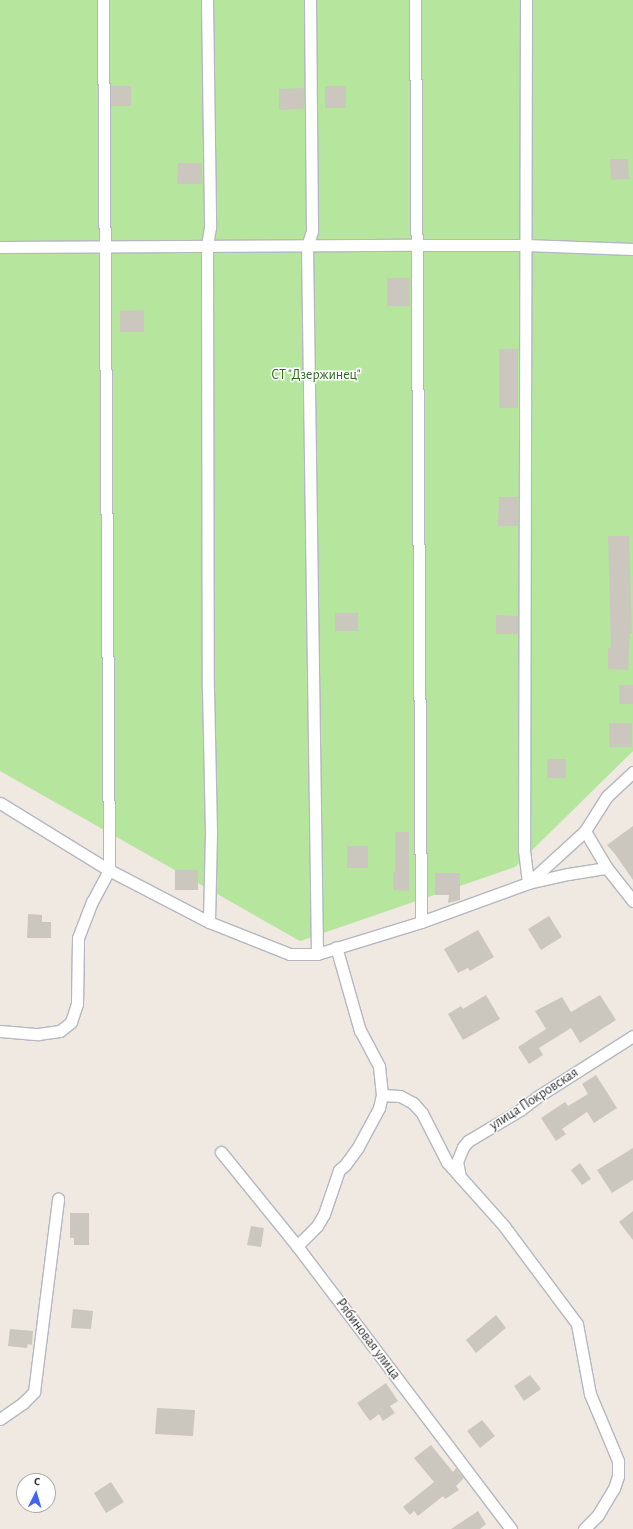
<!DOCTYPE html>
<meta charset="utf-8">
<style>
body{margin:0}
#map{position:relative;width:633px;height:1529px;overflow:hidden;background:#efe9e1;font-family:"Alegreya Sans",sans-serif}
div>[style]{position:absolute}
.green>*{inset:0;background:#b6e59e}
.building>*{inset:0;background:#cbc7bf}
.roads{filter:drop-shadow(1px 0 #b4b7c1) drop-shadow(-1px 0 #b4b7c1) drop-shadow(0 1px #b4b7c1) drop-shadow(0 -1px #b4b7c1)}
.minor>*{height:11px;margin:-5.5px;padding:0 5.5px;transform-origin:5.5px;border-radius:5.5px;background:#fff}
span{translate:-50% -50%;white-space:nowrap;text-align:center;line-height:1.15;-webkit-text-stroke:3px #fff;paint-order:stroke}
.park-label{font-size:14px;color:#2c6e1b}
.street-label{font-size:14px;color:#2e2e2e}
.north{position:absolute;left:16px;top:1473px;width:40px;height:40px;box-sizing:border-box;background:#fff;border:1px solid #ababab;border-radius:50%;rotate:5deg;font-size:11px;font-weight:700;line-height:16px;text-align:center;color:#2e2e2e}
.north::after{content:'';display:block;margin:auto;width:14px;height:18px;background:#4264fb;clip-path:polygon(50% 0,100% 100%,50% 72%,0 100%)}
</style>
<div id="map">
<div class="green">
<div style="clip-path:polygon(0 0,633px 0,633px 751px,515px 867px,300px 941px,0 771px)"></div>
</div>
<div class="building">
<div style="clip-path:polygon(111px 86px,131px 86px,131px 106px,111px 106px)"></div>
<div style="clip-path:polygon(325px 86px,346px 86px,346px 108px,325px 108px)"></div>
<div style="clip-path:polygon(304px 88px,304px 109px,279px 110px,279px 89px)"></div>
<div style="clip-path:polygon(610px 159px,628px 159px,629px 179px,611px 180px)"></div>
<div style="clip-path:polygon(178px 163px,202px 163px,202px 184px,177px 184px)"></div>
<div style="clip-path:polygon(387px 278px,410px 278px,410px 306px,387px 306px)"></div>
<div style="clip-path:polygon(144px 310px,144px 332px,120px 332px,120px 311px)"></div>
<div style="clip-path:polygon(499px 349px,518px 349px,518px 408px,499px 408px)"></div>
<div style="clip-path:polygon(499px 497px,518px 497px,518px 526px,498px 526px)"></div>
<div style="clip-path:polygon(608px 536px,629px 536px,632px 633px,630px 633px,628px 670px,608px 669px,608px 648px,611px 648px)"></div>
<div style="clip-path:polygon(335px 613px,358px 613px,358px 631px,335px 631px)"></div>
<div style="clip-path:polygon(496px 615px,518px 616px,518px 634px,496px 634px)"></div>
<div style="clip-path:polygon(619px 685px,633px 685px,633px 704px,619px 704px)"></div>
<div style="clip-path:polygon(609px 723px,632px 723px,632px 747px,609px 747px)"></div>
<div style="clip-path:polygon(547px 759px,566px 759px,566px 778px,547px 778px)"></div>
<div style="clip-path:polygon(633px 826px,633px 880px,615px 854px,607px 845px)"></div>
<div style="clip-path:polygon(395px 832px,409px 832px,409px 891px,393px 890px,393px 872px,395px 872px)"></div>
<div style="clip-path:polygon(347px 846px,368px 846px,368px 868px,347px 868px)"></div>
<div style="clip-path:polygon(175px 870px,198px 870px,198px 890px,175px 890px)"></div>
<div style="clip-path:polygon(435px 873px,460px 873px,460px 900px,448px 903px,449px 895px,435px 895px)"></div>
<div style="clip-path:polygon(28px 914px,42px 915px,42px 922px,51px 922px,51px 938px,27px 938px)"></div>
<div style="clip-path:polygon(549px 916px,562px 937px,541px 950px,528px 929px)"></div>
<div style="clip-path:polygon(478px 930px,494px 957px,470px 971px,468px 968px,458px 973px,444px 949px)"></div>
<div style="clip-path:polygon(486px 995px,500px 1019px,463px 1040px,448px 1014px,461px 1006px,463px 1009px)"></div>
<div style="clip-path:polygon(600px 995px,616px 1020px,580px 1043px,571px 1028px,539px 1048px,543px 1055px,529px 1064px,518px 1047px,546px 1029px,535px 1011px,562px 997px,571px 1012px)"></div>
<div style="clip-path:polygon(596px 1075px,617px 1108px,594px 1123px,587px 1112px,562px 1129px,566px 1134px,556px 1141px,541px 1118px,565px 1102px,568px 1106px,588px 1094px,582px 1084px)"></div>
<div style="clip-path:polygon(633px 1148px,633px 1180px,612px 1193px,597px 1170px)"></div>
<div style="clip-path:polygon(580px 1163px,591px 1179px,582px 1185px,571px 1170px)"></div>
<div style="clip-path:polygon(633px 1211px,633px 1240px,619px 1222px)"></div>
<div style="clip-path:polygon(70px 1213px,89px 1213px,89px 1245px,74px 1245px,74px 1238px,70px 1238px)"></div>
<div style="clip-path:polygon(251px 1226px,264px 1228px,261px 1247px,247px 1245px)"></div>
<div style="clip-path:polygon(73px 1309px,93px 1311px,91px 1329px,71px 1328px)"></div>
<div style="clip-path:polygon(496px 1315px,506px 1328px,476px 1353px,466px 1340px)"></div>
<div style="clip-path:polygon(10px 1329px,33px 1331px,32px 1345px,28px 1344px,27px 1348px,8px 1346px)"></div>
<div style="clip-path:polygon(530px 1375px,541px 1389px,524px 1401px,514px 1386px)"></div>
<div style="clip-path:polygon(386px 1383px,398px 1401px,390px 1406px,395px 1413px,383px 1421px,379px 1414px,370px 1421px,357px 1403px)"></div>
<div style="clip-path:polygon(157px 1408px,195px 1410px,193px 1436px,155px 1434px)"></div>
<div style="clip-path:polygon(482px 1420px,495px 1436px,480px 1448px,467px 1431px)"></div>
<div style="clip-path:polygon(431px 1445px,453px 1472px,456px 1468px,464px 1478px,456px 1486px,459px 1490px,445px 1499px,443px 1496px,418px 1516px,414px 1511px,410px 1515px,403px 1507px,434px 1482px,414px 1458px)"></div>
<div style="clip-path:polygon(111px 1482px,124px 1502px,106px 1513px,94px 1493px)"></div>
<div style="clip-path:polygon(478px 1511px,486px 1524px,480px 1529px,451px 1529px)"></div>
</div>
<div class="roads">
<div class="minor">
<div style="left:207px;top:0;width:227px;rotate:89.2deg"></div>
<div style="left:210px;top:227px;width:18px;rotate:99deg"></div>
<div style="left:207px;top:245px;width:444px;rotate:89.9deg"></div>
<div style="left:208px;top:689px;width:144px;rotate:88.8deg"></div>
<div style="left:211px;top:833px;width:89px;rotate:91.3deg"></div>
<div style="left:310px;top:0;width:231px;rotate:89.5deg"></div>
<div style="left:312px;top:231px;width:16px;rotate:108deg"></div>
<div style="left:307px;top:246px;width:708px;rotate:89.19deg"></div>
<div style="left:415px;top:0;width:922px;rotate:89.63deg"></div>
<div style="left:526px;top:0;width:850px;rotate:90.13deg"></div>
<div style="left:524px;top:850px;width:33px;rotate:83deg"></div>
<div style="left:528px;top:883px;width:77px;rotate:-42.4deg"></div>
<div style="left:0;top:247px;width:415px;rotate:-0.3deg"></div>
<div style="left:415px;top:245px;width:110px"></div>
<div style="left:525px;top:245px;width:108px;rotate:2.1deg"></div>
<div style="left:633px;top:772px;width:35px;rotate:137deg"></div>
<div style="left:607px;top:796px;width:41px;rotate:122.2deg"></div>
<div style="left:585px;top:831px;width:43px;rotate:59.3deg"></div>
<div style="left:607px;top:868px;width:42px;rotate:51.8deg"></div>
<div style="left:0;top:803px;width:128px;rotate:31.6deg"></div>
<div style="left:109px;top:870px;width:113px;rotate:27.5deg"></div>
<div style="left:209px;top:922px;width:87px;rotate:21.6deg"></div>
<div style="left:290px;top:954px;width:27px"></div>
<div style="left:317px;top:954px;width:109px;rotate:-17.1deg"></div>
<div style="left:421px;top:922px;width:114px;rotate:-20deg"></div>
<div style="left:528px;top:883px;width:41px;rotate:-12.7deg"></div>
<div style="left:568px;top:874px;width:39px;rotate:-9deg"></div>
<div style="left:0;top:1031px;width:38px;rotate:5deg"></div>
<div style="left:38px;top:1034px;width:22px;rotate:-8deg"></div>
<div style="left:60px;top:1031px;width:14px;rotate:-39deg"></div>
<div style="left:71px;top:1022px;width:19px;rotate:-72deg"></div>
<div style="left:77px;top:1004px;width:66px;rotate:-89.1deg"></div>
<div style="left:78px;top:938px;width:39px;rotate:-69deg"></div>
<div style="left:92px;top:902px;width:36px;rotate:-62deg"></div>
<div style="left:109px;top:870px;width:870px;rotate:-90.4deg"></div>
<div style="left:382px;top:1095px;width:18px;rotate:3deg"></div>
<div style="left:400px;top:1096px;width:15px;rotate:28deg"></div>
<div style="left:413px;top:1103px;width:13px;rotate:48deg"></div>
<div style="left:422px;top:1113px;width:55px;rotate:63deg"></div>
<div style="left:447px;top:1162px;width:86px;rotate:48.3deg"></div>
<div style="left:504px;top:1226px;width:122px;rotate:53.3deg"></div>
<div style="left:577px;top:1324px;width:71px;rotate:79.5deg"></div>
<div style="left:590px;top:1394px;width:62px;rotate:67.2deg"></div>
<div style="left:614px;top:1451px;width:11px;rotate:68deg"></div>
<div style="left:618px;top:1461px;width:15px;rotate:90deg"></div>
<div style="left:618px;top:1476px;width:13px;rotate:108deg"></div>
<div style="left:614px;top:1488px;width:31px;rotate:121deg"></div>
<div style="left:598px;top:1515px;width:20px;rotate:135deg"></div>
<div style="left:221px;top:1152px;width:121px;rotate:51deg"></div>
<div style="left:297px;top:1246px;width:355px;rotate:52.9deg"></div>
<div style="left:460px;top:1177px;width:15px;rotate:-101deg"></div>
<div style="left:457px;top:1162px;width:16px;rotate:-68deg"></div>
<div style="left:463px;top:1147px;width:8px;rotate:-50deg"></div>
<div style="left:468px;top:1141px;width:61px;rotate:-30.8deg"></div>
<div style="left:520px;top:1110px;width:21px;rotate:-37deg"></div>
<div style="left:537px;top:1097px;width:114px;rotate:-32.4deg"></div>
<div style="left:297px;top:1246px;width:28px;rotate:-45deg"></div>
<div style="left:317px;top:1226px;width:14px;rotate:-60deg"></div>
<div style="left:324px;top:1214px;width:46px;rotate:-71.2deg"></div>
<div style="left:339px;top:1170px;width:8px;rotate:-40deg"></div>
<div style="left:345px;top:1165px;width:22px;rotate:-54deg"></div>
<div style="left:358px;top:1147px;width:44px;rotate:-61.7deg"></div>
<div style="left:379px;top:1108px;width:13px;rotate:-77deg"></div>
<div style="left:382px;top:1095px;width:29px;rotate:-96deg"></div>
<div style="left:379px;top:1066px;width:40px;rotate:-118deg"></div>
<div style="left:360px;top:1031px;width:87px;rotate:-105.9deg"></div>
<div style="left:0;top:1419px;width:28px;rotate:-35deg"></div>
<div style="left:23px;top:1403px;width:16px;rotate:-45deg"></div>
<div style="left:34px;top:1392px;width:195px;rotate:-82.9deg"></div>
</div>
</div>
<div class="park-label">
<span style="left:316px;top:375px">СТ "Дзержинец"</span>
</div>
<div class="street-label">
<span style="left:534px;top:1099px;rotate:-33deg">улица Покровская</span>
<span style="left:368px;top:1339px;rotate:53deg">Рябиновая улица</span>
</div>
<div class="north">С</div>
</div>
